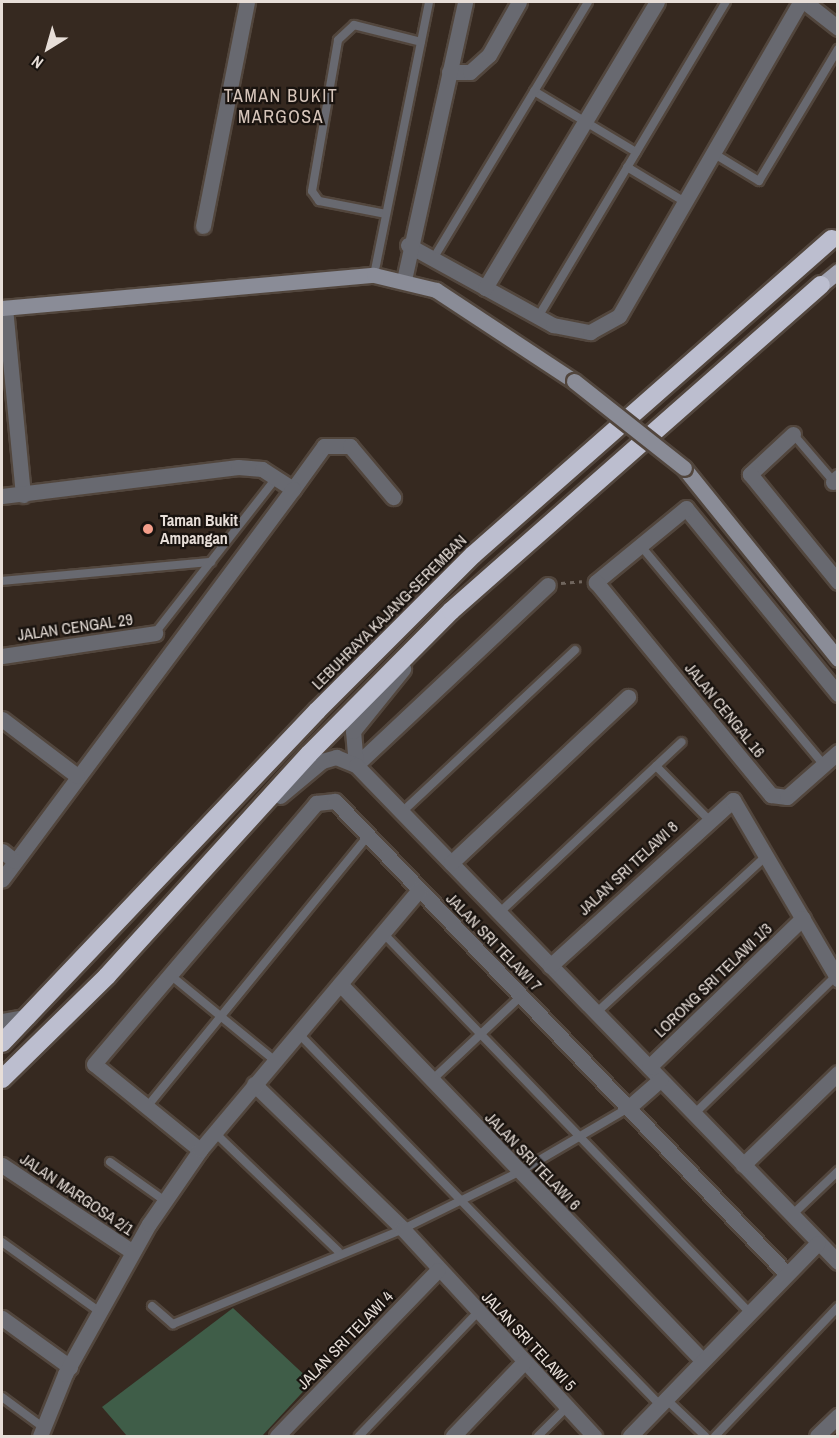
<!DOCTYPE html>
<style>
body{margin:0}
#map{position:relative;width:839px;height:1438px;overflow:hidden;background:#362920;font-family:"Archivo Narrow",sans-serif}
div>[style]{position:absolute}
.green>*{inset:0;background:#3f5d48}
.path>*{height:3px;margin-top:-1.5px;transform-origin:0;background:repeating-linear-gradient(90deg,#70655d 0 4.5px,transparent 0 9px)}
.roads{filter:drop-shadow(2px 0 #52463d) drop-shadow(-2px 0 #52463d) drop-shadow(0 2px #52463d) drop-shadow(0 -2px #52463d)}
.lane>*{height:8px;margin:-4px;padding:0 4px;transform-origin:4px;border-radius:4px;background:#686970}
.street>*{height:15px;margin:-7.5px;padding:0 7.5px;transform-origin:7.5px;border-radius:7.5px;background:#686970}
.secondary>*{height:15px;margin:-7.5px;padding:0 7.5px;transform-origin:7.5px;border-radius:7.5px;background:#8a8c97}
.primary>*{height:15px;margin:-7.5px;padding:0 7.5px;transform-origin:7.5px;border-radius:7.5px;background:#a4a6b5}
.highway>*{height:18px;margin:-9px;padding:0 9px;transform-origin:9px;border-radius:9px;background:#bcbecf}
.bridges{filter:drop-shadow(2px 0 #52463d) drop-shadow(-2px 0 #52463d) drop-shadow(0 2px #52463d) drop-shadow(0 -2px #52463d)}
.secondary-bridge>*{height:15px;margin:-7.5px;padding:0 7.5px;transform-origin:7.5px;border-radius:7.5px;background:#8a8c97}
.dots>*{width:16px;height:16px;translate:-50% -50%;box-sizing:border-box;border:3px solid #19130f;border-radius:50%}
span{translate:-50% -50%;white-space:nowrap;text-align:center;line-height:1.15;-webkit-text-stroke:4.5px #19130f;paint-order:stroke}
.poi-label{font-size:16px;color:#e7ded8;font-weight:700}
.left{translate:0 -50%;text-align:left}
.street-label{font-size:16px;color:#e7ded8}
.neighbourhood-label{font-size:18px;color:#d6c5ba;letter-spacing:1.5px}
.frame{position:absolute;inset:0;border:3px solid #e7ded8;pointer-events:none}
.north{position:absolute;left:18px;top:18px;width:60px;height:60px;-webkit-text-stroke:4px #19130f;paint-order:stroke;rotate:217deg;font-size:16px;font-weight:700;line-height:24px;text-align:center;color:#e7ded8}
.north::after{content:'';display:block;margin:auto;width:21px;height:27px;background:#e7ded8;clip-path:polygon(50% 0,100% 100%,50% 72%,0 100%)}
</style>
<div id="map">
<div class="green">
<div style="clip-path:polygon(233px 1308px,312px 1382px,262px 1436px,127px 1436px,102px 1407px)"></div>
</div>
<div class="path">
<div style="left:561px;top:583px;width:21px;rotate:-5deg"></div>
</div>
<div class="roads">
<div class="lane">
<div style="left:534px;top:91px;width:119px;rotate:30.9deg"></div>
<div style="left:713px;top:153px;width:54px;rotate:31.3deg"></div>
<div style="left:759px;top:181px;width:154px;rotate:-59.1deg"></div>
<div style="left:627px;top:167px;width:68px;rotate:31.1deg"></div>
<div style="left:386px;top:214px;width:68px;rotate:-169deg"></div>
<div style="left:319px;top:201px;width:12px;rotate:-125deg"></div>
<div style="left:312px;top:191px;width:153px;rotate:-80.2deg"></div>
<div style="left:338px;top:40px;width:22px;rotate:-43deg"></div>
<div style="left:354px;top:25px;width:69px;rotate:14.2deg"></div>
<div style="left:433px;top:259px;width:300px;rotate:-58.9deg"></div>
<div style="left:374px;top:275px;width:278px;rotate:-78.6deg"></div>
<div style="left:538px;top:317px;width:367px;rotate:-59.2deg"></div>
<div style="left:793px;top:434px;width:65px;rotate:49.4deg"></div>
<div style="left:640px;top:545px;width:285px;rotate:50.1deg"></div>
<div style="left:2px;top:581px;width:210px;rotate:-5.2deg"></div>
<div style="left:155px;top:633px;width:197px;rotate:-52deg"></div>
<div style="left:656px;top:766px;width:74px;rotate:45.5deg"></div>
<div style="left:402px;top:812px;width:237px;rotate:-43.1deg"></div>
<div style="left:499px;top:913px;width:250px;rotate:-43.1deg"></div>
<div style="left:383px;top:933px;width:528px;rotate:46deg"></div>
<div style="left:169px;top:974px;width:136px;rotate:39.3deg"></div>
<div style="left:596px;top:1013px;width:233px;rotate:-42.7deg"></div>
<div style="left:298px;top:1033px;width:519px;rotate:45.78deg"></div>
<div style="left:432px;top:1080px;width:122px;rotate:-43.3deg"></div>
<div style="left:146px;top:1108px;width:351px;rotate:-50.8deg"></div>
<div style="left:694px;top:1114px;width:198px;rotate:-44.2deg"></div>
<div style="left:214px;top:1132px;width:172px;rotate:43.8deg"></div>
<div style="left:110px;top:1162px;width:67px;rotate:35.3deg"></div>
<div style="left:792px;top:1215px;width:64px;rotate:-43.7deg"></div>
<div style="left:2px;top:1242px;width:120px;rotate:35.5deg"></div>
<div style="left:152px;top:1306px;width:28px;rotate:41deg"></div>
<div style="left:173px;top:1324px;width:249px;rotate:-22.4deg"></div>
<div style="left:403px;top:1229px;width:129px;rotate:-26.2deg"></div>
<div style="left:519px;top:1172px;width:126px;rotate:-30.4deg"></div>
<div style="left:2px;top:1397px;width:52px;rotate:36.4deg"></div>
<div style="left:666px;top:1399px;width:54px;rotate:43.5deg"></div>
<div style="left:359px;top:1436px;width:172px;rotate:-46.2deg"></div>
<div style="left:538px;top:1436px;width:41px;rotate:-45deg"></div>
<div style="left:715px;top:1436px;width:178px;rotate:-46.4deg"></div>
</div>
<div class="street">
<div style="left:805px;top:2px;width:42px;rotate:38.2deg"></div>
<div style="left:449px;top:72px;width:21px"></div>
<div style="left:470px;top:72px;width:25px;rotate:-42deg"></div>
<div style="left:489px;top:55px;width:61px;rotate:-60.5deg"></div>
<div style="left:203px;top:226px;width:228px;rotate:-78.9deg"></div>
<div style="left:408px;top:245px;width:166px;rotate:28.9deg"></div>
<div style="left:553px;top:325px;width:38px;rotate:11deg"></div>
<div style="left:590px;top:332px;width:33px;rotate:-29deg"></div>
<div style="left:619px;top:316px;width:362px;rotate:-60deg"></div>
<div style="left:404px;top:280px;width:285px;rotate:-77.6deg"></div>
<div style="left:485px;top:288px;width:334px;rotate:-59deg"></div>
<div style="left:5px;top:308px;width:188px;rotate:84.5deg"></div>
<div style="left:793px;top:434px;width:59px;rotate:137.1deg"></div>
<div style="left:750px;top:474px;width:139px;rotate:50.8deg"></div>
<div style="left:833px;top:482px;width:7px;rotate:-45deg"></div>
<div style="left:293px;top:489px;width:53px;rotate:-54.2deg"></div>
<div style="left:324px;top:446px;width:26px"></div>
<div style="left:350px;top:446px;width:67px;rotate:49.9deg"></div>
<div style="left:2px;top:496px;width:238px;rotate:-7deg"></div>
<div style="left:238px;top:467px;width:24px;rotate:5deg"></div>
<div style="left:262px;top:469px;width:37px;rotate:33deg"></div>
<div style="left:293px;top:489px;width:487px;rotate:126.7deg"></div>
<div style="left:2px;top:656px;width:155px;rotate:-8.5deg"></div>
<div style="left:838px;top:694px;width:240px;rotate:-129.3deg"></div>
<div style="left:686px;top:508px;width:117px;rotate:140.6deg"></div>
<div style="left:596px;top:582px;width:276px;rotate:50.6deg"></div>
<div style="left:771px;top:795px;width:16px;rotate:7deg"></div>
<div style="left:787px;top:797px;width:68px;rotate:-41.4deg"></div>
<div style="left:2px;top:719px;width:94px;rotate:37.2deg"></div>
<div style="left:356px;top:765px;width:263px;rotate:-43.2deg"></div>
<div style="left:356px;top:765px;width:34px;rotate:-95deg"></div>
<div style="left:353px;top:731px;width:80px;rotate:-51.1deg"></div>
<div style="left:280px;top:796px;width:55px;rotate:-39.8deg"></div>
<div style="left:322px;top:761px;width:15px;rotate:-16deg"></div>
<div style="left:336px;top:757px;width:22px;rotate:22deg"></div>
<div style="left:356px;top:765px;width:692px;rotate:45.88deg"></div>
<div style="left:2px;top:851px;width:16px;rotate:38deg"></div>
<div style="left:451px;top:863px;width:243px;rotate:-43.2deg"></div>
<div style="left:550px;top:966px;width:247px;rotate:-42.2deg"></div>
<div style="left:733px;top:800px;width:208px;rotate:59.6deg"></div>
<div style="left:340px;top:984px;width:523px;rotate:46.08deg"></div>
<div style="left:2px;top:1021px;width:27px;rotate:-10deg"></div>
<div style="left:649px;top:1067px;width:214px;rotate:-44.1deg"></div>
<div style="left:254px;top:1084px;width:208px;rotate:44.2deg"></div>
<div style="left:403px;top:1229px;width:282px;rotate:47.3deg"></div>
<div style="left:628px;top:1108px;width:43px;rotate:-41.2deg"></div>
<div style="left:200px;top:1150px;width:136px;rotate:-140.9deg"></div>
<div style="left:94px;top:1064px;width:343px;rotate:-49.6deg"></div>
<div style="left:316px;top:803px;width:19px;rotate:-6deg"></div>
<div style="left:335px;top:801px;width:654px;rotate:46.3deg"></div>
<div style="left:2px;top:1165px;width:157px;rotate:33.6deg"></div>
<div style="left:743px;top:1165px;width:132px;rotate:-44.1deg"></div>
<div style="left:2px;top:1318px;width:84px;rotate:35.8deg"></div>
<div style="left:40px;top:1436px;width:67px;rotate:-68deg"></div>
<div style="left:65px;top:1374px;width:172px;rotate:-60.8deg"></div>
<div style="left:149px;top:1224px;width:90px;rotate:-55.4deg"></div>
<div style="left:200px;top:1150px;width:340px;rotate:-49.9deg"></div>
<div style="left:277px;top:1436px;width:231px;rotate:-45.9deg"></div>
<div style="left:453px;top:1436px;width:103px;rotate:-46.2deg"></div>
<div style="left:630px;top:1436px;width:269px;rotate:-45.8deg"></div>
<div style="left:817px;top:1436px;width:29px;rotate:-44deg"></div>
</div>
<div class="secondary">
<div style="left:2px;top:308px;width:373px;rotate:-5.1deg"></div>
<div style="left:374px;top:275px;width:64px;rotate:13.6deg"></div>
<div style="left:436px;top:290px;width:165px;rotate:33.4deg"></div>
<div style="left:684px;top:468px;width:245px;rotate:51.1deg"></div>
</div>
<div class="primary">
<div style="left:821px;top:285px;width:22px;rotate:-39deg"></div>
</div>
<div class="highway">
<div style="left:2px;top:1043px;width:458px;rotate:-46.5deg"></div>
<div style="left:317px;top:711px;width:221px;rotate:-45deg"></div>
<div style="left:473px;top:555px;width:478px;rotate:-41.4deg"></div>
<div style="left:2px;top:1079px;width:147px;rotate:-44.4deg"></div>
<div style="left:107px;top:976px;width:300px;rotate:-47.7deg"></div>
<div style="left:309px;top:754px;width:202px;rotate:-45.2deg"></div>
<div style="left:451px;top:611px;width:493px;rotate:-41.4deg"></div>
</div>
</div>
<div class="bridges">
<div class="secondary-bridge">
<div style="left:574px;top:381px;width:140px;rotate:38.3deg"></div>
</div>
</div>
<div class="dots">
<div style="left:148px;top:529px;background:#f49e8a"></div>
</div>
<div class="poi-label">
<span class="left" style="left:160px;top:529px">Taman Bukit<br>Ampangan</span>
</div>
<div class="street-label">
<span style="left:389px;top:612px;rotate:-45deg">LEBUHRAYA KAJANG-SEREMBAN</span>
<span style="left:75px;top:627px;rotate:-8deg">JALAN CENGAL 29</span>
<span style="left:725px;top:710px;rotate:51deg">JALAN CENGAL 16</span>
<span style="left:628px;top:868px;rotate:-43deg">JALAN SRI TELAWI 8</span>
<span style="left:494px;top:942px;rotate:46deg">JALAN SRI TELAWI 7</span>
<span style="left:713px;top:980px;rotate:-44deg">LORONG SRI TELAWI 1/3</span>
<span style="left:533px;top:1161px;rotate:46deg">JALAN SRI TELAWI 6</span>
<span style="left:77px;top:1194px;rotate:34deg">JALAN MARGOSA 2/1</span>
<span style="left:345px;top:1340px;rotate:-46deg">JALAN SRI TELAWI 4</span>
<span style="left:529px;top:1341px;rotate:47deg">JALAN SRI TELAWI 5</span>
</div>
<div class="neighbourhood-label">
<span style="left:281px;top:107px">TAMAN BUKIT<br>MARGOSA</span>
</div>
<div class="frame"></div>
<div class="north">N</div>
</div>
